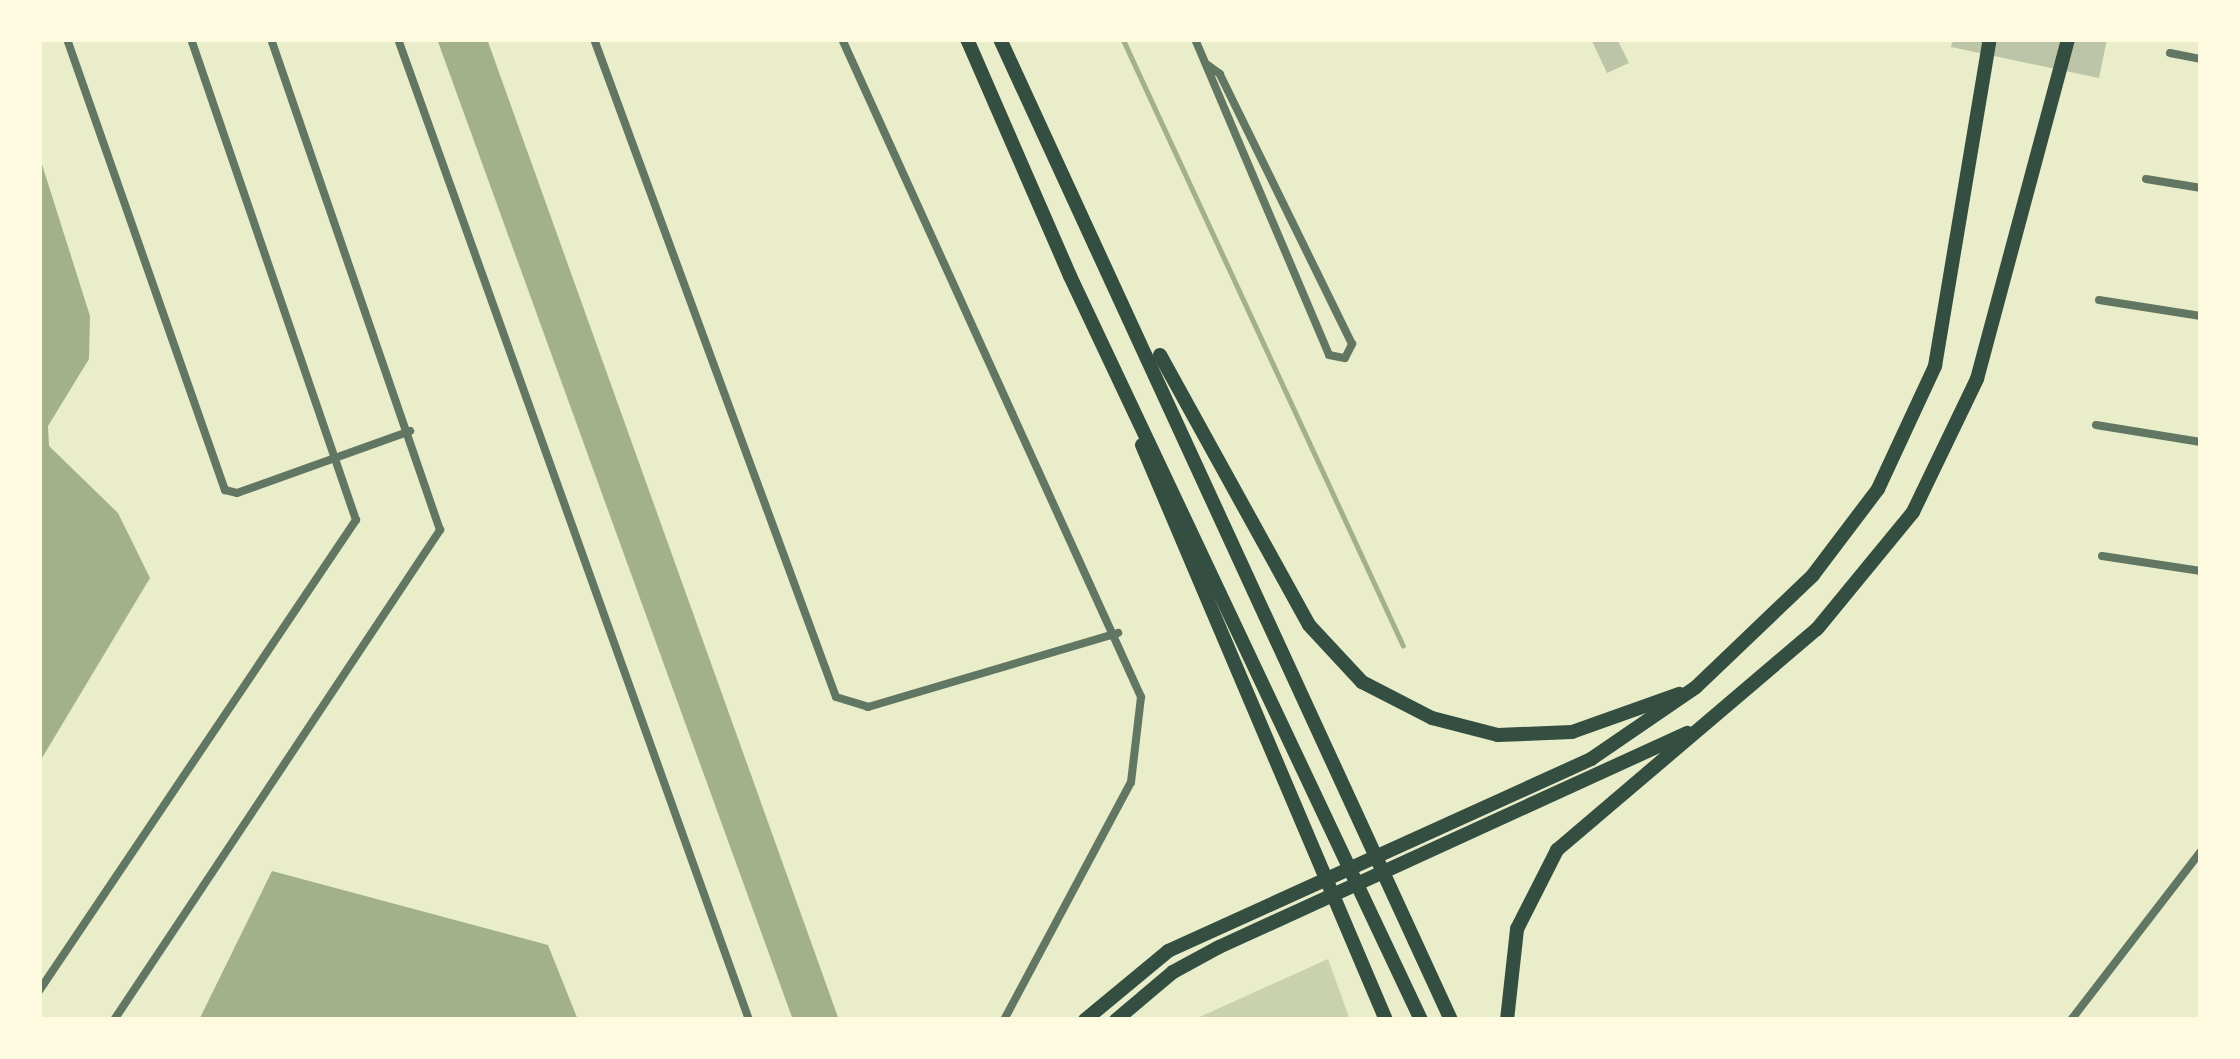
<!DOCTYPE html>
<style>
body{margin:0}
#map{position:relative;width:2240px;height:1059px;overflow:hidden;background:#e9edc9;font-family:"Titillium Web",sans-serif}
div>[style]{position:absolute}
.green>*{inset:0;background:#cad2ad}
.water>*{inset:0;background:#a3b18a}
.stream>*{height:4.5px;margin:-2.25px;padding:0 2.25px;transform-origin:2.25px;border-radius:2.25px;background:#a3b18a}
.building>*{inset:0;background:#bcc5a7}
.minor>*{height:8px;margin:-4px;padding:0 4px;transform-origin:4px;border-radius:4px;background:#617663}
.motorway>*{height:14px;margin:-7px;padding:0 7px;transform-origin:7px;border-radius:7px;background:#344e41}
span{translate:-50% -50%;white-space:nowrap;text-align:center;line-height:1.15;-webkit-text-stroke:12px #fefae0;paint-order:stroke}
.frame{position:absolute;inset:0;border:42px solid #fefae0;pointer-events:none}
</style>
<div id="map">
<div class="green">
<div style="clip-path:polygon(1328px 959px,1350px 1020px,1193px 1020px)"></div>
</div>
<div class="water">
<div style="clip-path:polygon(437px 39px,487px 39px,839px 1020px,793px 1020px)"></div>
<div style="clip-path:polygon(39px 155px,90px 316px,89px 359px,48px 426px,49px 446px,118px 513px,150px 578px,39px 763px)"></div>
<div style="clip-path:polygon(272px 871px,548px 945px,578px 1020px,199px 1020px)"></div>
</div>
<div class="stream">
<div style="left:1123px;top:39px;width:668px;rotate:65.2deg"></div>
</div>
<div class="building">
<div style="clip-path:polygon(1591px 39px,1617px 39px,1629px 63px,1607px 73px)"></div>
<div style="clip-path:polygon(1953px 39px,2107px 39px,2099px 78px,1951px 47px)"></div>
</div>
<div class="minor">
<div style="left:67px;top:39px;width:478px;rotate:70.7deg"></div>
<div style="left:225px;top:490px;width:12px;rotate:14deg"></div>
<div style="left:237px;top:493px;width:184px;rotate:-19.7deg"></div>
<div style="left:398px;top:39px;width:1042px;rotate:70.31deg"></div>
<div style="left:594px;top:39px;width:701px;rotate:69.81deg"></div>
<div style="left:836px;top:697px;width:34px;rotate:17deg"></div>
<div style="left:868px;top:707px;width:261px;rotate:-16.5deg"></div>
<div style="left:842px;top:39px;width:723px;rotate:65.56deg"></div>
<div style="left:1141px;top:697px;width:86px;rotate:96.7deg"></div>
<div style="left:1131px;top:782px;width:270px;rotate:118.1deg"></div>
<div style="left:1195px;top:39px;width:343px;rotate:67deg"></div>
<div style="left:1329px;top:355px;width:16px;rotate:11deg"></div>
<div style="left:1345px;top:358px;width:16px;rotate:-63deg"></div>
<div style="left:1352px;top:344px;width:301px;rotate:-116.1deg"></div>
<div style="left:1220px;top:74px;width:17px;rotate:-144deg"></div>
<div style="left:2170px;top:53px;width:32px;rotate:11deg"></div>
<div style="left:2146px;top:179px;width:56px;rotate:9.3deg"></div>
<div style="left:2099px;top:300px;width:103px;rotate:8.9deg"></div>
<div style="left:2096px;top:425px;width:106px;rotate:9.2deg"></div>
<div style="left:2102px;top:556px;width:100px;rotate:8.6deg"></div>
<div style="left:39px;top:991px;width:568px;rotate:-56.06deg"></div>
<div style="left:356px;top:520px;width:509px;rotate:-108.93deg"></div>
<div style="left:114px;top:1020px;width:589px;rotate:-56.36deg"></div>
<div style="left:440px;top:530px;width:519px;rotate:-108.99deg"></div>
<div style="left:2071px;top:1020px;width:213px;rotate:-52.4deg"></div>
</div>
<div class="motorway">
<div style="left:967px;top:39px;width:258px;rotate:66.5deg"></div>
<div style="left:1070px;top:276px;width:823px;rotate:64.74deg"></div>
<div style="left:1000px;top:39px;width:1080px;rotate:65.31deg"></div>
<div style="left:1160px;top:355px;width:308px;rotate:61.1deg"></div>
<div style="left:1309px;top:625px;width:78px;rotate:47.1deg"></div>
<div style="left:1362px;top:682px;width:79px;rotate:27.2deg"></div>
<div style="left:1432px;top:718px;width:68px;rotate:14.4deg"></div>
<div style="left:1498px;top:735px;width:74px;rotate:-2.3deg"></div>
<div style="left:1572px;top:732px;width:114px;rotate:-19.6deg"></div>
<div style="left:1142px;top:445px;width:625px;rotate:67.01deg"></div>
<div style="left:1085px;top:1020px;width:108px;rotate:-39.7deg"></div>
<div style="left:1168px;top:951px;width:465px;rotate:-24.4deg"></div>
<div style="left:1591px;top:759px;width:127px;rotate:-34.4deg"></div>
<div style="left:1696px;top:687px;width:162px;rotate:-43.7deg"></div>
<div style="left:1813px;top:575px;width:108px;rotate:-52.9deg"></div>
<div style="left:1878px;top:489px;width:136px;rotate:-65.1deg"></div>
<div style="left:1935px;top:366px;width:332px;rotate:-80.5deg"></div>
<div style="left:1116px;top:1020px;width:75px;rotate:-40.1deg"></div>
<div style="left:1173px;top:972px;width:52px;rotate:-28.5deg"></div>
<div style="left:1219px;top:947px;width:515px;rotate:-24.57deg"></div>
<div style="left:1507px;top:1020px;width:92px;rotate:-83.7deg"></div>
<div style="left:1517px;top:929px;width:89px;rotate:-63.1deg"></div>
<div style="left:1557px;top:850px;width:341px;rotate:-40.4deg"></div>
<div style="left:1817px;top:629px;width:151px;rotate:-50.6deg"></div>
<div style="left:1913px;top:512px;width:148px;rotate:-64.3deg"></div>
<div style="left:1977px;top:379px;width:352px;rotate:-75deg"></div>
</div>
<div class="frame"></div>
</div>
